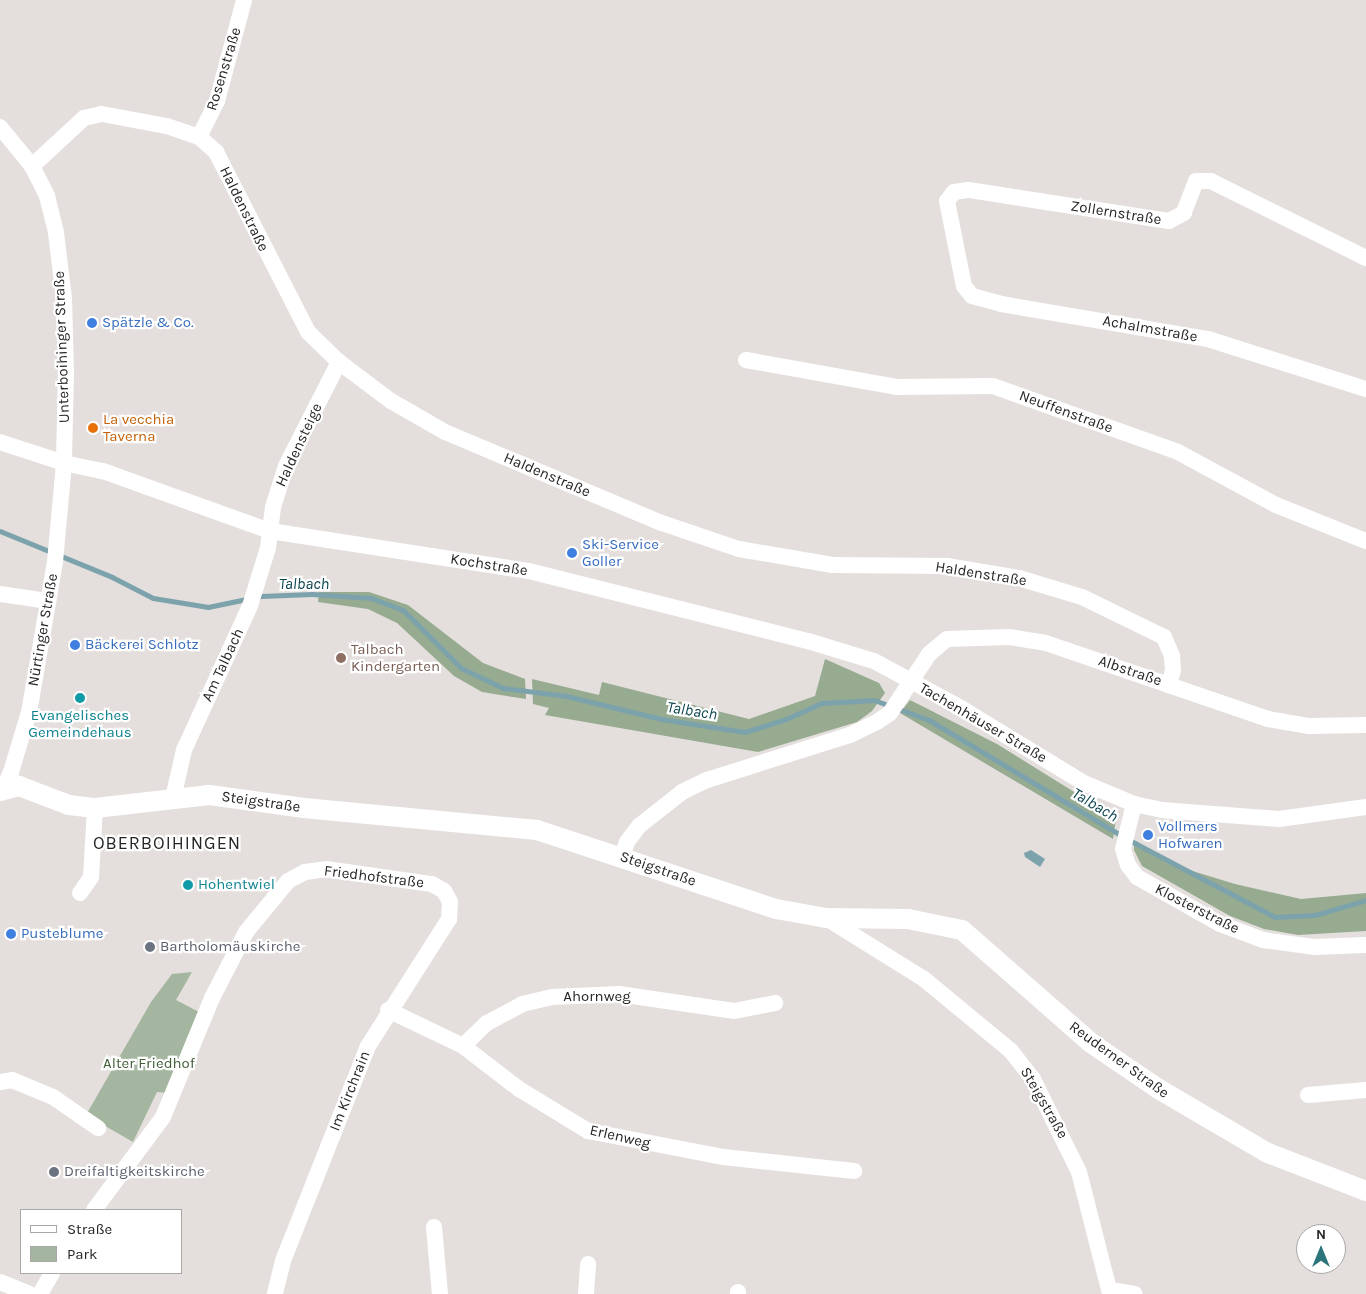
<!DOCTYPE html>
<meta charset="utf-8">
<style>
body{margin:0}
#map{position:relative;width:1366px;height:1294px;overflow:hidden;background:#e4dfdd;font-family:Karla,sans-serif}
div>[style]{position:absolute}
.green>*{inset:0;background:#a4b69f}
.forest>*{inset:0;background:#97ab91}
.water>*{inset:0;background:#7ca2ac}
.stream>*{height:5px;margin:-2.5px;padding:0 2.5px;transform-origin:2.5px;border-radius:2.5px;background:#7ca2ac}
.minor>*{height:16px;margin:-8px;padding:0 8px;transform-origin:8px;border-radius:8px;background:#fff}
.tertiary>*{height:20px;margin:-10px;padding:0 10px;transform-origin:10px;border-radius:10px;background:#fff}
.dots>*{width:14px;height:14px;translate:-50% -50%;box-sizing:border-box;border:2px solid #fff;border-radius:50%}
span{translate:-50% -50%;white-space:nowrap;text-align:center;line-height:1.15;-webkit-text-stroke:4.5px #fff;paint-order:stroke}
.street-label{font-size:15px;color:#272524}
.shop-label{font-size:15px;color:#366cbe}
.left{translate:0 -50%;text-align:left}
.food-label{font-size:15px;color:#c56008}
.education-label{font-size:15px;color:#785e54}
.culture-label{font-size:15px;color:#0d838f}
.worship-label{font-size:15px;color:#5b616d}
.park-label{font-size:15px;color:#405f37}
.water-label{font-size:16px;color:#0c4651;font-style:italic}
.quarter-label{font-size:18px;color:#272524;letter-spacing:1px}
.legend{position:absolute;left:20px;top:1209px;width:162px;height:65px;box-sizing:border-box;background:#fff;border:1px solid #a9a8a7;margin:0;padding:6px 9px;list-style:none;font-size:15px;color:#272524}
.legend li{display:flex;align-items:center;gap:10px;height:25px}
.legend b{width:25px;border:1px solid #a9a8a7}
.north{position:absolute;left:1296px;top:1224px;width:50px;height:50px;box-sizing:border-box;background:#fff;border:1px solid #a9a8a7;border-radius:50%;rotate:0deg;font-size:14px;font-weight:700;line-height:20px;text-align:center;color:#272524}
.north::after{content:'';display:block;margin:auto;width:18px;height:22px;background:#2b747a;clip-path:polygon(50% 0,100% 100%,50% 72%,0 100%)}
</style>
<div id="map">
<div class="green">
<div style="clip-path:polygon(192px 972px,176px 1000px,199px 1012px,167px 1093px,157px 1092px,133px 1142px,86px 1115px,151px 1002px,172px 974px)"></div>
</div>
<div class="forest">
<div style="clip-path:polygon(319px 592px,369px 592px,408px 605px,483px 663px,525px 679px,526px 699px,482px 692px,454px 676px,397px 623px,368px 609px,318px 602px)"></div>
<div style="clip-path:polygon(825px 659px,879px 683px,885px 693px,872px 711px,857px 722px,758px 752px,545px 715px,549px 708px,533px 704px,532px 679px,599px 695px,602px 682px,749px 719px,815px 696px)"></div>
<div style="clip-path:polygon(910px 700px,997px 744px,1116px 818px,1113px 839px,900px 713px)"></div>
<div style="clip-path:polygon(1134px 840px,1186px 869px,1235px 884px,1301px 899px,1366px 893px,1366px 931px,1298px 935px,1264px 929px,1230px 916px,1142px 866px,1134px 850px)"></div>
</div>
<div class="water">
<div style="clip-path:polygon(1031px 850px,1045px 859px,1040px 867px,1025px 857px,1024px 853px)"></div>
</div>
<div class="stream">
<div style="left:0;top:531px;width:121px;rotate:22.3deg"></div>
<div style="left:112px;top:577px;width:46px;rotate:27.1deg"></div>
<div style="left:153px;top:598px;width:56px;rotate:9.3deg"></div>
<div style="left:208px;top:607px;width:54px;rotate:-11.7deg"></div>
<div style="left:261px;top:596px;width:51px;rotate:-2.2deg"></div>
<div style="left:312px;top:594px;width:59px;rotate:3.9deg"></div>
<div style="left:371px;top:598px;width:34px;rotate:21deg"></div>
<div style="left:403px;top:610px;width:82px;rotate:45deg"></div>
<div style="left:461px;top:668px;width:47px;rotate:25.5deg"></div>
<div style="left:503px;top:688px;width:64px;rotate:7.2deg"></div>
<div style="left:566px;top:696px;width:98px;rotate:13.6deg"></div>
<div style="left:661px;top:719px;width:85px;rotate:8.8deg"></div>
<div style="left:745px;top:732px;width:43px;rotate:-17.6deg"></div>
<div style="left:786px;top:719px;width:39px;rotate:-24deg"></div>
<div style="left:822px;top:703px;width:52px;rotate:-3.3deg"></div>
<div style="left:874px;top:700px;width:59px;rotate:20deg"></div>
<div style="left:929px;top:720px;width:233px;rotate:31deg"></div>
<div style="left:1129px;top:840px;width:165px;rotate:27.8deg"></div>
<div style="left:1275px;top:917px;width:40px;rotate:-2.9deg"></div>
<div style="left:1315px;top:915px;width:53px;rotate:-16.4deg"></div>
</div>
<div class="minor">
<div style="left:0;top:127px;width:50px;rotate:50.6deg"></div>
<div style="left:32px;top:166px;width:34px;rotate:63deg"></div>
<div style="left:47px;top:196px;width:38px;rotate:76deg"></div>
<div style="left:56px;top:233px;width:65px;rotate:83deg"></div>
<div style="left:64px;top:298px;width:74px;rotate:88.5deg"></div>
<div style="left:66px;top:372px;width:91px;rotate:91.3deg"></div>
<div style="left:64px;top:463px;width:99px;rotate:95.2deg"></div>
<div style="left:55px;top:562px;width:152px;rotate:99.8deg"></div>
<div style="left:29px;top:712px;width:63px;rotate:106.7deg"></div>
<div style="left:11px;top:772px;width:19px;rotate:115deg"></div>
<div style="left:3px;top:789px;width:3px;rotate:180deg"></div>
<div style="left:199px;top:137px;width:40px;rotate:-63.4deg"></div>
<div style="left:217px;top:101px;width:105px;rotate:-75deg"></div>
<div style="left:32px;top:166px;width:71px;rotate:-42.7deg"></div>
<div style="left:84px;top:118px;width:18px;rotate:-13deg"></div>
<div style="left:102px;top:114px;width:66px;rotate:10.5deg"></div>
<div style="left:167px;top:126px;width:34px;rotate:19deg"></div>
<div style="left:199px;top:137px;width:23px;rotate:41deg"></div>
<div style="left:216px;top:152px;width:202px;rotate:62.9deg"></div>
<div style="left:308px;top:332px;width:43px;rotate:44.1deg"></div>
<div style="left:339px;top:362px;width:65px;rotate:36.9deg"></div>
<div style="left:391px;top:401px;width:62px;rotate:29.9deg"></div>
<div style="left:445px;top:432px;width:235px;rotate:22.8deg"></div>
<div style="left:662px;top:523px;width:81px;rotate:18.7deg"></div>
<div style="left:739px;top:549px;width:95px;rotate:9.7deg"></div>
<div style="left:833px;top:565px;width:114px;rotate:0.5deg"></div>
<div style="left:947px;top:566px;width:73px;rotate:9.5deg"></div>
<div style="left:1019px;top:578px;width:66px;rotate:16.8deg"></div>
<div style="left:1082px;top:597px;width:91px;rotate:26deg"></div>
<div style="left:1164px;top:637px;width:21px;rotate:67deg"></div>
<div style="left:1172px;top:656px;width:14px;rotate:86deg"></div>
<div style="left:1173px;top:670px;width:16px;rotate:105deg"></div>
<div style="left:1366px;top:258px;width:173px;rotate:-153.6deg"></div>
<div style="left:1211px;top:181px;width:15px;rotate:180deg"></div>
<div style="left:1196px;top:181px;width:34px;rotate:111deg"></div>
<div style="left:1184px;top:213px;width:17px;rotate:152deg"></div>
<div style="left:1169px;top:221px;width:203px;rotate:-171.2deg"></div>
<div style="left:968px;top:190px;width:14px;rotate:172deg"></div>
<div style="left:954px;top:192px;width:11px;rotate:128deg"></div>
<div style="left:947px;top:201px;width:87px;rotate:78.7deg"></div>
<div style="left:964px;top:286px;width:13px;rotate:51deg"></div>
<div style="left:972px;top:296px;width:30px;rotate:15deg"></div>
<div style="left:1001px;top:304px;width:210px;rotate:9.6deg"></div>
<div style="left:1208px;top:339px;width:166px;rotate:17.6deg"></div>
<div style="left:746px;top:360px;width:154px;rotate:10.1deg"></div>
<div style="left:898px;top:387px;width:95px;rotate:-0.6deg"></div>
<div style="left:993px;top:386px;width:196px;rotate:19.6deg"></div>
<div style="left:1178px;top:452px;width:111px;rotate:28.4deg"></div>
<div style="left:1276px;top:505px;width:97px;rotate:21.8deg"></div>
<div style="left:0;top:442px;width:67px;rotate:18.2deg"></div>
<div style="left:64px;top:463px;width:40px;rotate:12deg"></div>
<div style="left:103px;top:471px;width:177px;rotate:19.8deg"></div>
<div style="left:270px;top:531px;width:262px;rotate:8.8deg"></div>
<div style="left:529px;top:571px;width:288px;rotate:14.1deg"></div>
<div style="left:808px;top:641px;width:69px;rotate:16.9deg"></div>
<div style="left:874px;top:661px;width:99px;rotate:28.4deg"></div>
<div style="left:961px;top:708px;width:144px;rotate:31.4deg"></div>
<div style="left:1084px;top:783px;width:54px;rotate:22.8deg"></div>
<div style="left:1134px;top:804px;width:29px;rotate:12deg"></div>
<div style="left:1162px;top:810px;width:117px;rotate:4.4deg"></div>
<div style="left:1279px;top:819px;width:88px;rotate:-7.9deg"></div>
<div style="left:0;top:594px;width:49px;rotate:8.3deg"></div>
<div style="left:173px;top:798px;width:49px;rotate:-77.1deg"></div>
<div style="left:184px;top:750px;width:158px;rotate:-65.4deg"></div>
<div style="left:250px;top:606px;width:61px;rotate:-72.8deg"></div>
<div style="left:268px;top:548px;width:41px;rotate:-83deg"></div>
<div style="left:273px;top:507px;width:43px;rotate:-72.4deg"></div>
<div style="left:286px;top:466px;width:117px;rotate:-63deg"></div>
<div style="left:1134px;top:804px;width:46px;rotate:103.7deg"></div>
<div style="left:1123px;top:849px;width:17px;rotate:73deg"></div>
<div style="left:1128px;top:865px;width:15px;rotate:53deg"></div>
<div style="left:1137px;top:877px;width:95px;rotate:29.5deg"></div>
<div style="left:1220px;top:924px;width:46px;rotate:20.4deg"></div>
<div style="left:1263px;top:940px;width:51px;rotate:7.8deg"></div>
<div style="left:1314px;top:947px;width:52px;rotate:-2.2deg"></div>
<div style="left:622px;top:856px;width:15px;rotate:-70deg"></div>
<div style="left:627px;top:842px;width:20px;rotate:-53deg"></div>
<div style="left:639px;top:826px;width:55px;rotate:-38.3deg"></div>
<div style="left:682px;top:792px;width:28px;rotate:-26deg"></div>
<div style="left:707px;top:780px;width:150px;rotate:-17.5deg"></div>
<div style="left:850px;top:735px;width:30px;rotate:-26deg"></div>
<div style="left:877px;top:722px;width:16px;rotate:-35deg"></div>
<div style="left:890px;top:713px;width:71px;rotate:-56.5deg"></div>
<div style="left:929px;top:654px;width:23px;rotate:-40deg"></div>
<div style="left:947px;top:639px;width:62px;rotate:-1.8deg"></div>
<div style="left:1009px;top:637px;width:37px;rotate:9deg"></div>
<div style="left:1046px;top:643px;width:235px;rotate:18.9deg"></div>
<div style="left:1268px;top:719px;width:42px;rotate:9.7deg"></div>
<div style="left:1309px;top:726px;width:57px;rotate:-1deg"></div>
<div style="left:80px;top:893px;width:19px;rotate:-55deg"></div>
<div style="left:91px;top:877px;width:69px;rotate:-86.7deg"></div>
<div style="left:826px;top:918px;width:115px;rotate:31.9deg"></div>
<div style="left:924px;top:979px;width:113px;rotate:39.6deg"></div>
<div style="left:1011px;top:1051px;width:36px;rotate:52deg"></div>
<div style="left:1033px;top:1079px;width:104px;rotate:63.7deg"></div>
<div style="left:1079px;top:1172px;width:126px;rotate:75.7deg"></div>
<div style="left:388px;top:1010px;width:83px;rotate:25.6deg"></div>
<div style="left:463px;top:1046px;width:71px;rotate:37.5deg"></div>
<div style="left:519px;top:1089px;width:81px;rotate:31.3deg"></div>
<div style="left:588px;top:1131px;width:137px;rotate:10.9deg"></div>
<div style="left:723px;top:1157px;width:132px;rotate:6.1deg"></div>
<div style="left:463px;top:1046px;width:33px;rotate:-44deg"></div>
<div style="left:487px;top:1023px;width:40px;rotate:-28deg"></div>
<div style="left:522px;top:1004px;width:31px;rotate:-13deg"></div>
<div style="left:552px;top:997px;width:67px;rotate:-2.6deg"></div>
<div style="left:619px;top:994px;width:116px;rotate:8.4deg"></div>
<div style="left:734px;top:1011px;width:42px;rotate:-11deg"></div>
<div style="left:0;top:1082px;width:12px;rotate:-9deg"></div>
<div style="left:12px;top:1080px;width:44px;rotate:22.5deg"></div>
<div style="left:53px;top:1097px;width:55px;rotate:34.6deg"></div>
<div style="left:1308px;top:1095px;width:58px;rotate:-4.9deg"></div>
<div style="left:94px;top:1210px;width:116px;rotate:-53.4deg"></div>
<div style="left:163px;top:1117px;width:129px;rotate:-67.6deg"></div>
<div style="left:212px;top:998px;width:74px;rotate:-62.7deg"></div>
<div style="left:246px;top:932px;width:66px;rotate:-50.5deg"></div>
<div style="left:288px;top:881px;width:19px;rotate:-28deg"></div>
<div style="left:305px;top:872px;width:21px;rotate:-8deg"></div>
<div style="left:326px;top:869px;width:107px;rotate:8.1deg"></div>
<div style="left:432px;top:884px;width:14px;rotate:30deg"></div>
<div style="left:444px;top:891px;width:13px;rotate:61deg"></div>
<div style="left:450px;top:902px;width:17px;rotate:93deg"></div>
<div style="left:449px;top:919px;width:151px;rotate:122.5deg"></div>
<div style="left:368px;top:1046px;width:231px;rotate:111.6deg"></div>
<div style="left:283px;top:1261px;width:34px;rotate:104deg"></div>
<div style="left:434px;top:1227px;width:67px;rotate:84.9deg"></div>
<div style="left:0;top:1282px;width:32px;rotate:22deg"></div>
<div style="left:1110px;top:1290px;width:25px;rotate:9deg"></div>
<div style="left:40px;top:1294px;width:24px;rotate:-60deg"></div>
<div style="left:586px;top:1294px;width:30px;rotate:-86deg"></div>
<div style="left:738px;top:1294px;width:2px;rotate:-90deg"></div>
</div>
<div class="tertiary">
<div style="left:0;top:791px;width:20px;rotate:-15deg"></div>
<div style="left:19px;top:786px;width:53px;rotate:20.8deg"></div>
<div style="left:69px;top:805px;width:26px;rotate:7deg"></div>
<div style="left:95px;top:808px;width:115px;rotate:-6.5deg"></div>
<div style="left:209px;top:795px;width:96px;rotate:7.8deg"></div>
<div style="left:304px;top:808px;width:234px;rotate:5.4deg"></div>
<div style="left:537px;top:830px;width:252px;rotate:18.3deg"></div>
<div style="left:776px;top:909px;width:51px;rotate:10.2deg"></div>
<div style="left:826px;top:918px;width:82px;rotate:0.7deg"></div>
<div style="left:908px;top:919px;width:55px;rotate:11.5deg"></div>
<div style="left:962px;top:930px;width:171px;rotate:41.2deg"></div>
<div style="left:1091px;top:1043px;width:80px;rotate:34.3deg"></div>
<div style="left:1157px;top:1088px;width:129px;rotate:30.4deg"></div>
<div style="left:1268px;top:1153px;width:105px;rotate:21.2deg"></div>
</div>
<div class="dots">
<div style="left:92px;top:323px;background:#3f7fe0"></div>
<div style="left:93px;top:428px;background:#e8710a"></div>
<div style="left:572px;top:553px;background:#3f7fe0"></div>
<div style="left:75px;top:645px;background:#3f7fe0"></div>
<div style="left:341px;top:658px;background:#8d6e63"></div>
<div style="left:80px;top:698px;background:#0f9aa8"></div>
<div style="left:1148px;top:835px;background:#3f7fe0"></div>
<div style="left:188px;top:885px;background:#0f9aa8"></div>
<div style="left:11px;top:934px;background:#3f7fe0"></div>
<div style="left:150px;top:947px;background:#6b7280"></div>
<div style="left:54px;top:1172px;background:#6b7280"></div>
</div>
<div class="street-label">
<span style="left:224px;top:69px;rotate:-73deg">Rosenstraße</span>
<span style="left:244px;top:209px;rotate:64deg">Haldenstraße</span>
<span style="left:1116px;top:213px;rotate:9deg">Zollernstraße</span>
<span style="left:1150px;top:329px;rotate:10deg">Achalmstraße</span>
<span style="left:62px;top:347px;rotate:-92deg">Unterboihinger Straße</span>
<span style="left:1066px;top:412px;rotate:20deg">Neuffenstraße</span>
<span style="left:299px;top:445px;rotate:-65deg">Haldensteige</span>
<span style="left:547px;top:475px;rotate:23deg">Haldenstraße</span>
<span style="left:489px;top:565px;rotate:9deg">Kochstraße</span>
<span style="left:981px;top:574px;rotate:9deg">Haldenstraße</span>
<span style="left:43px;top:630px;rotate:-80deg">Nürtinger Straße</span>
<span style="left:223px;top:665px;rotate:-65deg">Am Talbach</span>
<span style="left:1130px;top:671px;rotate:19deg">Albstraße</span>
<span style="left:983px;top:723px;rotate:30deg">Tachenhäuser Straße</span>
<span style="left:261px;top:802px;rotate:8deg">Steigstraße</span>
<span style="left:658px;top:869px;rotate:19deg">Steigstraße</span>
<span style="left:374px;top:877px;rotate:7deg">Friedhofstraße</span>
<span style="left:1197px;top:909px;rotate:27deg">Klosterstraße</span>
<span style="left:597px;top:997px">Ahornweg</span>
<span style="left:1119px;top:1060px;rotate:36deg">Reuderner Straße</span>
<span style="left:350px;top:1091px;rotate:-68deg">Im Kirchrain</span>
<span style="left:1044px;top:1103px;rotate:60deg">Steigstraße</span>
<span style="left:620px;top:1137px;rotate:13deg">Erlenweg</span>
</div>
<div class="shop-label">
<span class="left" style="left:102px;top:323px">Spätzle &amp; Co.</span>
<span class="left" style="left:582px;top:553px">Ski-Service<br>Goller</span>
<span class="left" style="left:85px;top:645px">Bäckerei Schlotz</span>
<span class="left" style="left:1158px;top:835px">Vollmers<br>Hofwaren</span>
<span class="left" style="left:21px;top:934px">Pusteblume</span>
</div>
<div class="food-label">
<span class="left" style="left:103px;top:428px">La vecchia<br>Taverna</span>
</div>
<div class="education-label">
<span class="left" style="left:351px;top:658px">Talbach<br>Kindergarten</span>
</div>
<div class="culture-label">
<span style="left:80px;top:724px">Evangelisches<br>Gemeindehaus</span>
<span class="left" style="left:198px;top:885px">Hohentwiel</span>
</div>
<div class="worship-label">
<span class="left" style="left:160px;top:947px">Bartholomäuskirche</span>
<span class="left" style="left:64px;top:1172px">Dreifaltigkeitskirche</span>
</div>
<div class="park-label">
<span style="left:149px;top:1064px">Alter Friedhof</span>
</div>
<div class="water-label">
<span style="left:304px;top:584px">Talbach</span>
<span style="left:692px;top:711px;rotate:9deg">Talbach</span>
<span style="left:1095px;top:805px;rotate:31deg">Talbach</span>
</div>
<div class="quarter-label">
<span style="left:167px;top:843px">OBERBOIHINGEN</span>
</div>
<ul class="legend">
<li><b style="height:6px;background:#fff"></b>Straße</li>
<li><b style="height:14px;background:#a4b69f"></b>Park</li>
</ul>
<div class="north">N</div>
</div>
